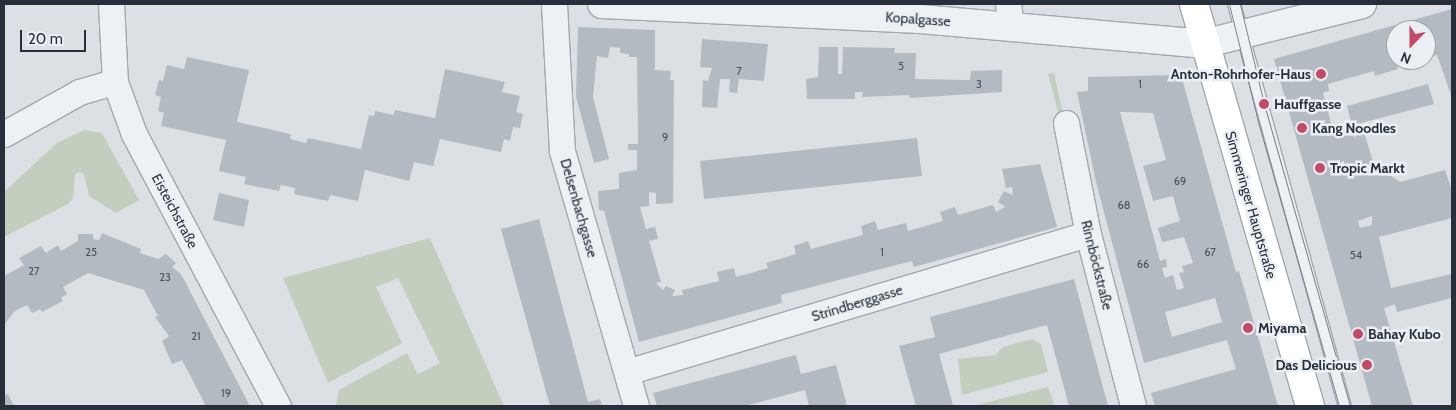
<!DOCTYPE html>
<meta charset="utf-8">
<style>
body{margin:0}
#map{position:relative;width:1456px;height:410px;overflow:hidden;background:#dce0e5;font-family:Cabin,sans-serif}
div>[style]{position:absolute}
.green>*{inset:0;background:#c3cebe}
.building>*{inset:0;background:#b4bac1}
.roads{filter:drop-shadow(1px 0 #a2a8ae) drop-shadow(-1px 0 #a2a8ae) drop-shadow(0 1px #a2a8ae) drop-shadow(0 -1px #a2a8ae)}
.service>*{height:12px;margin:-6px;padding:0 6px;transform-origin:6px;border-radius:6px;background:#eef1f4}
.minor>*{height:25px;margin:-12.5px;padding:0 12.5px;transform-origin:12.5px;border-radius:12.5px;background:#eef1f4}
.tertiary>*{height:28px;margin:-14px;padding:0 14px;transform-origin:14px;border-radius:14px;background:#eef1f4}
.primary>*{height:28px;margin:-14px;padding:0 14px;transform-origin:14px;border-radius:14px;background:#fff}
.tram>*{height:1px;margin:-0.5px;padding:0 0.5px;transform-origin:0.5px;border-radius:0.5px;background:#77818d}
.dots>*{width:14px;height:14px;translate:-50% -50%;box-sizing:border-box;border:2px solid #ebeff3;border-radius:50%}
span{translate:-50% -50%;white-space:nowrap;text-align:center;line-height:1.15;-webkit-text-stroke:5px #ebeff3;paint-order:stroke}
.number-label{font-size:11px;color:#4a525c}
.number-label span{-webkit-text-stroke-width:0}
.street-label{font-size:14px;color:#27303a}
.poi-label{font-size:14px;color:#27303a;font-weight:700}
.right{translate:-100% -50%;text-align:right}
.left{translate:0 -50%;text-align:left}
.frame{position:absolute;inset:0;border:5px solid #27303a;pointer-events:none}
.north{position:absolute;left:1386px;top:20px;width:50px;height:50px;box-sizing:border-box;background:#ebeff3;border:1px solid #9da3a9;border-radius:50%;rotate:202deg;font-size:14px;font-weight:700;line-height:20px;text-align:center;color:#27303a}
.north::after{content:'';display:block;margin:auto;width:18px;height:22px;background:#c14a66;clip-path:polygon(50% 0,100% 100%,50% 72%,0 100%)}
.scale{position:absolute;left:20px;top:30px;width:66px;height:22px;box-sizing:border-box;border:2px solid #27303a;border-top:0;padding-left:6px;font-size:15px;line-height:18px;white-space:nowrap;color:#27303a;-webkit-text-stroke:4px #ebeff3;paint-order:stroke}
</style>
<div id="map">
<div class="green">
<div style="clip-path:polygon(1054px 73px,1063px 114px,1059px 115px,1048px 74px)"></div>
<div style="clip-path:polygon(84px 130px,102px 133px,139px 200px,116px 213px,89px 196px,84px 174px,79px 172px,75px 175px,73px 198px,68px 204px,4px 237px,5px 191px,57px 143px)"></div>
<div style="clip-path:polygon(430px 238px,504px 406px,336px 406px,339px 390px,407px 353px,418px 374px,440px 363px,398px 278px,376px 287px,402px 343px,328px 383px,283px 278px)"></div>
<div style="clip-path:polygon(1032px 339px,1041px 344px,1048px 372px,962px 395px,958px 359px,995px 355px,1003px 347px)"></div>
<div style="clip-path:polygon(1048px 387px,1055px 406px,973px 406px)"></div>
</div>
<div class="building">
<div style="clip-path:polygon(evenodd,1452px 9px,1452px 98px,1437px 55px,1426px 57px,1426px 30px,1396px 30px,1396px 60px,1412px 61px,1397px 64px,1398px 69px,1375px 76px,1374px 71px,1328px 84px,1329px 91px,1323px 93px,1333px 131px,1352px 125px,1347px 106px,1428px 84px,1434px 104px,1361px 123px,1377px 174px,1386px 172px,1400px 182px,1445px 170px,1452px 191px,1452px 218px,1379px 237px,1391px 288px,1452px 274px,1452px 298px,1397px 312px,1395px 304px,1384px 308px,1413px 406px,1372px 406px,1274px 59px,1452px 9px,1372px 216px,1372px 225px,1360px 228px,1358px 221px,1372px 216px)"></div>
<div style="clip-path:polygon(578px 27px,655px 30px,655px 70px,671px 71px,670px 80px,674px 80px,673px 203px,656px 204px,656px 193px,649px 192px,649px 206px,640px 207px,646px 229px,655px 227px,658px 239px,649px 241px,661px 282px,656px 283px,663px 290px,666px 286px,675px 290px,672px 296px,683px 295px,682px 290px,719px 281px,717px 272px,734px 268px,736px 277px,768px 268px,766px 263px,796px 254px,794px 246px,808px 241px,811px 249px,863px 235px,861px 226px,875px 221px,878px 230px,906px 223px,908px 231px,943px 221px,940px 212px,955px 207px,958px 215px,993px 205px,996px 212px,1005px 207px,998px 202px,1004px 191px,1013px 195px,1012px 187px,1006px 188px,1002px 169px,1040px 164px,1057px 227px,914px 267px,912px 261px,781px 295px,782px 303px,639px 342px,604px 211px,599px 210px,598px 191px,619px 189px,619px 173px,637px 170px,637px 150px,628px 150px,628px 144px,638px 144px,637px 57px,629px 57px,629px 54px,620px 53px,620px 48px,610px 47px,608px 58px,597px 56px,593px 97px,609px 159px,594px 163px,576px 97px)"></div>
<div style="clip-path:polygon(702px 39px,768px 44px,764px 81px,739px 79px,737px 93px,729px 92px,730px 79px,720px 79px,717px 108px,702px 107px,703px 80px,708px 81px,712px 68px,700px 67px)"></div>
<div style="clip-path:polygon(819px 47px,838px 47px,838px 74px,842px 74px,843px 47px,895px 48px,894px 53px,916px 53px,915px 79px,970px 80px,971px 71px,1002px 70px,1002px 92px,910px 98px,909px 95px,862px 97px,863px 92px,855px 92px,855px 99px,807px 99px,806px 79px,818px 77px)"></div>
<div style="clip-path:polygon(187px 57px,249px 70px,237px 122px,291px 134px,290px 139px,306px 143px,308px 138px,361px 149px,369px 115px,374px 116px,375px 111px,394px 115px,395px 110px,435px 118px,445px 69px,505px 82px,502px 92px,520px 96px,516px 112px,523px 114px,520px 128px,513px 127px,510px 141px,504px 139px,501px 152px,440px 139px,433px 166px,414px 162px,409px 181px,365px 170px,358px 201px,330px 195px,328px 201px,294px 194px,295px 188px,281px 185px,279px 191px,244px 184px,246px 177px,219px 171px,226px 140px,161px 126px,164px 113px,158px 111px,161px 97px,155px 95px,159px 80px,163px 81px,167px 65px,184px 69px)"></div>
<div style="clip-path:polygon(evenodd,1181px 75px,1236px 272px,1239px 271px,1278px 406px,1155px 406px,1151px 393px,1236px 369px,1227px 340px,1144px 363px,1096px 182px,1077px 92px,1088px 91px,1088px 77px,1181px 75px,1120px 112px,1153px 113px,1166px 160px,1143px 166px,1153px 201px,1173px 196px,1180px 221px,1158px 228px,1162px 242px,1184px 237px,1193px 263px,1182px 266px,1184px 272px,1179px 273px,1184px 288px,1177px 290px,1173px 275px,1165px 278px,1162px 268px,1167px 267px,1166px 259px,1160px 261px,1120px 112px,1181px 75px,1215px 298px,1222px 322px,1172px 337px,1165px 312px,1215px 298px)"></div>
<div style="clip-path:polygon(917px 138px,922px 176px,704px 199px,700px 161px)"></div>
<div style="clip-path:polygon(219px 193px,249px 200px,244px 227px,213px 220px)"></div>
<div style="clip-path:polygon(539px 219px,588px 402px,600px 399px,602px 406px,550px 406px,501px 229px)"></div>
<div style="clip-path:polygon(102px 233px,141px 249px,140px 253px,158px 259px,166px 254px,176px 263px,172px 267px,181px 274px,250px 406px,201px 406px,205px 404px,182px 360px,172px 364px,162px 341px,169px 336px,155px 317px,158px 316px,144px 290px,88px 273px,63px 287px,67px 294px,61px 298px,63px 301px,42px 312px,40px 309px,32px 313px,27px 305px,15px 311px,4px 325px,4px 276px,24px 265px,19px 258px,41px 246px,46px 253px,58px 245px,61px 251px,78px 241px,78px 234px,93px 234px,93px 239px,99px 240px)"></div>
<div style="clip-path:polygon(1074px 279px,1108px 406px,1069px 406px,1047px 325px,939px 354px,953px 405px,916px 406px,899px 346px,935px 337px,930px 317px)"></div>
<div style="clip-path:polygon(796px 355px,801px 374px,836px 365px,847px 406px,809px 406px,805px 390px,745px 406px,657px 406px,653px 393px)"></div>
<div style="clip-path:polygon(8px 394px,14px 406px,4px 406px,4px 396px)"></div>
</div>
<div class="roads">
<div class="service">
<div style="left:1234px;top:4px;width:417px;rotate:74.6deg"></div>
</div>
<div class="minor">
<div style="left:111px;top:4px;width:78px;rotate:87.1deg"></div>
<div style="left:115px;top:82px;width:55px;rotate:69.9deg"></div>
<div style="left:134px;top:134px;width:308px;rotate:62.1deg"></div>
<div style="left:554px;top:4px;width:147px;rotate:86.9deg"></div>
<div style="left:562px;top:151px;width:266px;rotate:73.8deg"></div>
<div style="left:1008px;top:4px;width:22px;rotate:82deg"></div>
<div style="left:1066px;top:123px;width:113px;rotate:78.8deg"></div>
<div style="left:1088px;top:234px;width:178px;rotate:75.3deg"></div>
<div style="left:4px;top:134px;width:86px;rotate:-29.2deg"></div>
<div style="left:79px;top:92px;width:37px;rotate:-16deg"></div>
<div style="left:627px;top:372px;width:481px;rotate:-16.7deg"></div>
</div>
<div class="tertiary">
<div style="left:602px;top:4px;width:318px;rotate:2.7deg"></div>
<div style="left:920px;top:19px;width:284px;rotate:5deg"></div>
<div style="left:1203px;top:44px;width:164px;rotate:-14.1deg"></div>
</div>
<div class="primary">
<div style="left:1194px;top:4px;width:418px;rotate:73.9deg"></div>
</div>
</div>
<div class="tram">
<div style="left:1229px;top:4px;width:125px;rotate:76.1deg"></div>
<div style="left:1259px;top:125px;width:292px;rotate:74.1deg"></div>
<div style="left:1240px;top:4px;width:103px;rotate:76.5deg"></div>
<div style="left:1264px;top:104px;width:314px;rotate:74.1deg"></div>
</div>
<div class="dots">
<div style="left:1321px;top:74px;background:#c14a66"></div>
<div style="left:1264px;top:104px;background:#c14a66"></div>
<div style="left:1302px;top:128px;background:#c14a66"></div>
<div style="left:1320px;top:168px;background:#c14a66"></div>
<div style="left:1248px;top:328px;background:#c14a66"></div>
<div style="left:1358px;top:334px;background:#c14a66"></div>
<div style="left:1367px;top:365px;background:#c14a66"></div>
</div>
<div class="number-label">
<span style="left:901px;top:66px">5</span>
<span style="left:739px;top:71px">7</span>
<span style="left:979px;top:84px">3</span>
<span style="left:1140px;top:84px">1</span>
<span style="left:665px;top:137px">9</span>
<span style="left:1180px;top:181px">69</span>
<span style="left:1124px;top:205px">68</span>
<span style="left:91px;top:252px">25</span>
<span style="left:882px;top:252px">1</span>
<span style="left:1210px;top:252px">67</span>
<span style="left:1356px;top:255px">54</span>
<span style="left:1143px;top:264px">66</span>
<span style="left:34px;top:271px">27</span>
<span style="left:165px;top:277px">23</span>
<span style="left:196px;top:336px">21</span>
<span style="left:226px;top:393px">19</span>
</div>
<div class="street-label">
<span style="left:918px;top:19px;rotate:4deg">Kopalgasse</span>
<span style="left:1251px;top:205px;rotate:74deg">Simmeringer Hauptstraße</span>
<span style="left:579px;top:208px;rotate:74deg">Delsenbachgasse</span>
<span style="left:175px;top:211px;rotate:62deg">Eisteichstraße</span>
<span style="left:1097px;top:265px;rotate:76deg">Rinnböckstraße</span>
<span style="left:857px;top:303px;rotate:-17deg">Strindberggasse</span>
</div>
<div class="poi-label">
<span class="right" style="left:1311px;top:74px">Anton-Rohrhofer-Haus</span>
<span class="left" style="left:1274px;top:104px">Hauffgasse</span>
<span class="left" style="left:1312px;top:128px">Kang Noodles</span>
<span class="left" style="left:1330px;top:168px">Tropic Markt</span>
<span class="left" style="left:1258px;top:328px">Miyama</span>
<span class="left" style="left:1368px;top:334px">Bahay Kubo</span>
<span class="right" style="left:1357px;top:365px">Das Delicious</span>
</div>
<div class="frame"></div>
<div class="north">N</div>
<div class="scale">20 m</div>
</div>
